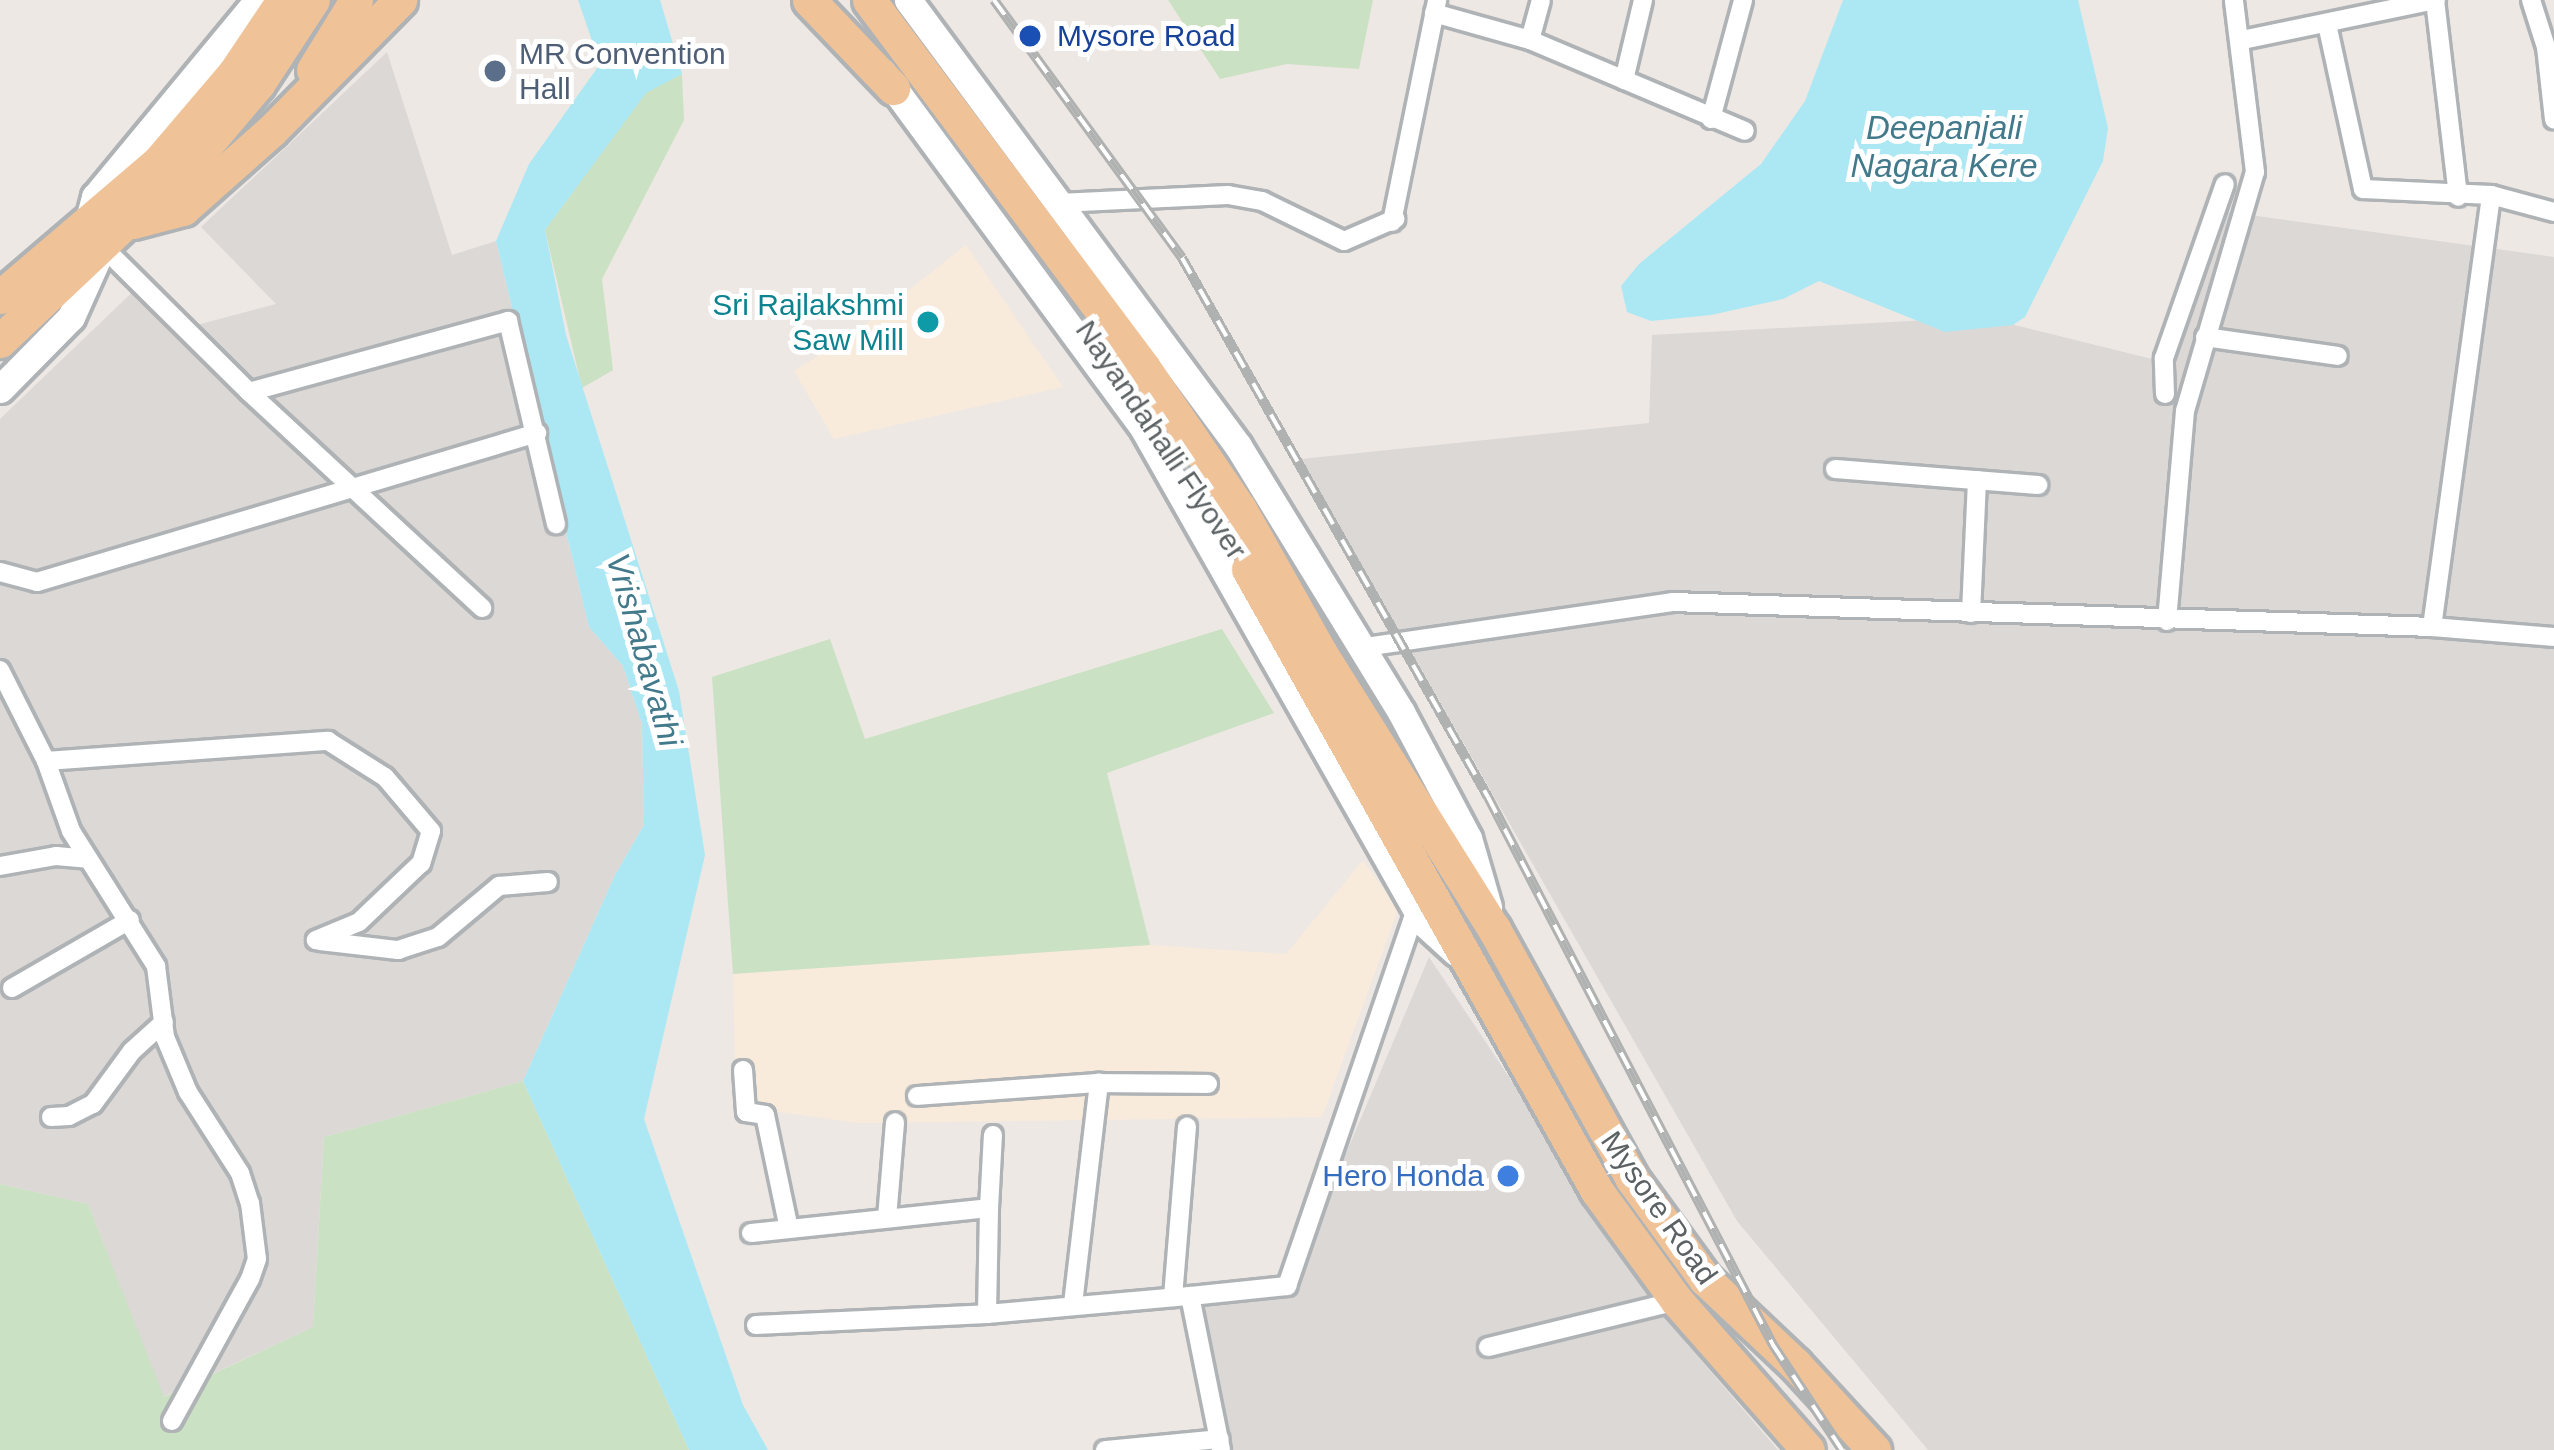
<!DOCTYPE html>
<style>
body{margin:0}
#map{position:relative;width:2554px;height:1450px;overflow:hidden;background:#ede8e4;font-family:Helvetica,sans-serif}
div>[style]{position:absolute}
.commercial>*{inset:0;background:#f9ebdc}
.industrial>*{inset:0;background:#dbd8d6}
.green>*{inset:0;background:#cbe1c3}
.water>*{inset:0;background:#ace8f4}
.roads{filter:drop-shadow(3px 0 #afb3b5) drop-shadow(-3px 0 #afb3b5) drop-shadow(0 3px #afb3b5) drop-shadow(0 -3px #afb3b5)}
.street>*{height:18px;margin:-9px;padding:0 9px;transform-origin:9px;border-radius:9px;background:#fff}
.secondary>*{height:27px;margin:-13.5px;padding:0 13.5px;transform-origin:13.5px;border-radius:13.5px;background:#fff}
.highway>*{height:33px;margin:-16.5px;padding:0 16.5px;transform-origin:16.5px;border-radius:16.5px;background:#f0c298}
.rail>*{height:10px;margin-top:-5px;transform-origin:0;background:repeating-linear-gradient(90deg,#fff 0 18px,#b0b1b1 0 36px);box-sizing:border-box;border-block:3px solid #b0b1b1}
.dots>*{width:33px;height:33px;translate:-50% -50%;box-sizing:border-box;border:6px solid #fff;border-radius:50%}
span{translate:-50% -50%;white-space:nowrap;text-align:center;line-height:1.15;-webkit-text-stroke:10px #fff;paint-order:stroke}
.transit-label{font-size:30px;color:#164399}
.left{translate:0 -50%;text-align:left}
.service-label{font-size:30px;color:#4e5e75}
.culture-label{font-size:30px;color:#0d838f}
.right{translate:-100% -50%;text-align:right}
.street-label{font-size:30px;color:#5c6163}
.shop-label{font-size:30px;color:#366cbe}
.water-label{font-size:33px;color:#42798b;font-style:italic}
</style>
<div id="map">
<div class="commercial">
<div style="clip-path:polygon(966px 245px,1063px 387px,834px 439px,794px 371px,857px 331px)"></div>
<div style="clip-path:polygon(1363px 860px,1398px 910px,1322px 1117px,858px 1123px,736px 1106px,733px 974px,1150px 945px,1286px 954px)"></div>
</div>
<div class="industrial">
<div style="clip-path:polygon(387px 52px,452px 255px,496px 241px,589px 627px,623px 666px,642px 724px,644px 825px,615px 875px,523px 1081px,324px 1137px,313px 1327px,163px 1397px,88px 1204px,0 1184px,0 419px,145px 280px,197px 325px,276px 304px,201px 227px)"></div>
<div style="clip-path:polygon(2221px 211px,2554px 257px,2554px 1450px,1928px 1450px,1737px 1221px,1301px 459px,1649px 423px,1652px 335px,1982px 317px,2152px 359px)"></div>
<div style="clip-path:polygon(1429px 957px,1687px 1344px,1778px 1450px,1225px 1450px,1195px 1300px,1293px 1279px)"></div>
</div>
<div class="green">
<div style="clip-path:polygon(1168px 0,1373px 0,1359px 69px,1287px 64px,1220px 79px)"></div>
<div style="clip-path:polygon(682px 74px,684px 120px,602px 279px,613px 370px,582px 388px,545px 230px,646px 92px)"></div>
<div style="clip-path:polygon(1222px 629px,1274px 713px,1107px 773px,1150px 945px,733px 974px,712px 677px,830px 639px,865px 739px)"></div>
<div style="clip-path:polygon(523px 1081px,689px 1450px,0 1450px,0 1184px,88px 1204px,164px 1397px,313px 1327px,324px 1137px)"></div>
</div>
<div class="water">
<div style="clip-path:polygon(578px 0,660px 0,682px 74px,646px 93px,545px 230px,566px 335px,679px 691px,705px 855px,644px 1119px,743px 1405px,768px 1450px,689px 1450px,523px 1081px,615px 875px,644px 825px,642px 724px,623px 666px,589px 627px,496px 241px,529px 164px,600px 64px)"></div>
<div style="clip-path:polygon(1843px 0,2078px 0,2108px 128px,2103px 161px,2025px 317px,2013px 325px,1945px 332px,1819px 281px,1783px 299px,1711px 315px,1651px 321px,1627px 312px,1621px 286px,1639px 264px,1761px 164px,1805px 101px)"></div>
</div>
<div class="roads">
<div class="street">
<div style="left:2435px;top:0;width:198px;rotate:83.3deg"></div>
<div style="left:2531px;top:0;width:49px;rotate:72.3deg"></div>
<div style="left:2546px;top:47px;width:73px;rotate:83.7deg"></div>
<div style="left:1434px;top:13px;width:100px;rotate:15.7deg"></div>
<div style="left:1530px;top:40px;width:233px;rotate:22.9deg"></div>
<div style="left:2327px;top:24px;width:169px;rotate:77.7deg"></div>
<div style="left:2363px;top:189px;width:128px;rotate:2.7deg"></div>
<div style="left:2491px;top:195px;width:65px;rotate:15.1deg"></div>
<div style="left:1530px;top:40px;width:41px;rotate:-74.6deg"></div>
<div style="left:2242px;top:40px;width:198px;rotate:-11.7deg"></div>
<div style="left:1624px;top:80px;width:82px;rotate:-76.6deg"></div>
<div style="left:1711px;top:119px;width:123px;rotate:-74.9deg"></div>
<div style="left:1059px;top:203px;width:169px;rotate:-2.7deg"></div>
<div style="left:1228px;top:195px;width:35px;rotate:10deg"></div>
<div style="left:1262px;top:201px;width:91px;rotate:26deg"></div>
<div style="left:1344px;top:241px;width:56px;rotate:-23.3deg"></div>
<div style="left:1392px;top:222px;width:227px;rotate:-78.5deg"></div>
<div style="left:103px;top:247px;width:206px;rotate:44.8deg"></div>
<div style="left:249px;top:392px;width:269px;rotate:-15.3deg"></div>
<div style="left:508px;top:321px;width:209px;rotate:76.7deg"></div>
<div style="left:2205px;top:337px;width:134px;rotate:8.1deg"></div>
<div style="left:249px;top:392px;width:318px;rotate:42.8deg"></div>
<div style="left:2165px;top:394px;width:36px;rotate:-92deg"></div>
<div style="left:2164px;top:358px;width:184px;rotate:-70.7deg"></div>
<div style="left:1835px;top:469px;width:204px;rotate:4.5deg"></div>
<div style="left:0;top:572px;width:38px;rotate:15deg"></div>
<div style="left:37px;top:582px;width:522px;rotate:-16.59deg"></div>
<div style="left:1971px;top:613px;width:133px;rotate:-87.4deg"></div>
<div style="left:2167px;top:621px;width:211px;rotate:-85.1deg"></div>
<div style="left:2185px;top:411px;width:249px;rotate:-73.7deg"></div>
<div style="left:2255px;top:172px;width:173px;rotate:-97deg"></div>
<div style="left:2432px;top:627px;width:436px;rotate:-82.2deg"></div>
<div style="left:1358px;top:648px;width:317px;rotate:-8.3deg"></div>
<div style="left:1672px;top:602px;width:760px;rotate:1.88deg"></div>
<div style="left:2432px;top:627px;width:122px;rotate:4.7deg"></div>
<div style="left:0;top:670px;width:102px;rotate:63.2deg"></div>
<div style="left:46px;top:761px;width:74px;rotate:70.3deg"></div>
<div style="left:71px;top:831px;width:160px;rotate:57.8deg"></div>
<div style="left:156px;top:966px;width:72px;rotate:82.8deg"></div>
<div style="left:165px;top:1037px;width:60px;rotate:67.3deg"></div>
<div style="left:188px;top:1092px;width:96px;rotate:57.3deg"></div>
<div style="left:240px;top:1173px;width:32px;rotate:72deg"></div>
<div style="left:250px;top:1203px;width:56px;rotate:82.9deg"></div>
<div style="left:257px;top:1259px;width:21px;rotate:109deg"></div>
<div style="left:250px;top:1279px;width:162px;rotate:118.8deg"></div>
<div style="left:46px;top:761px;width:283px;rotate:-4.1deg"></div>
<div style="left:328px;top:741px;width:67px;rotate:32.3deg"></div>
<div style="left:385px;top:777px;width:71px;rotate:49.6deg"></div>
<div style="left:431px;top:831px;width:34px;rotate:107deg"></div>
<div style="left:421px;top:863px;width:86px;rotate:136.4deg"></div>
<div style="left:359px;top:922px;width:47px;rotate:157.3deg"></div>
<div style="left:0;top:866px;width:57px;rotate:-10.1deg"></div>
<div style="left:56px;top:856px;width:32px;rotate:5deg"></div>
<div style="left:320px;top:941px;width:79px;rotate:6.6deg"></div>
<div style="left:398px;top:950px;width:42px;rotate:-18deg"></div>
<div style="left:438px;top:937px;width:80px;rotate:-39.9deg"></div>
<div style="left:499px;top:886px;width:49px;rotate:-4.7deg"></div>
<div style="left:12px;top:988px;width:136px;rotate:-30deg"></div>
<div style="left:743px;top:1070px;width:42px;rotate:85.9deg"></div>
<div style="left:746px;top:1112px;width:19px;rotate:9deg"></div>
<div style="left:765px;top:1115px;width:116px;rotate:78.1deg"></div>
<div style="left:917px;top:1096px;width:182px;rotate:-4.1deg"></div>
<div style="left:51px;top:1117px;width:18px;rotate:-3deg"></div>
<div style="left:69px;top:1116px;width:27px;rotate:-27deg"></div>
<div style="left:93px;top:1104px;width:66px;rotate:-53.7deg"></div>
<div style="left:132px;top:1051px;width:43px;rotate:-42.2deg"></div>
<div style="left:887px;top:1218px;width:96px;rotate:-85.2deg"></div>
<div style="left:751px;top:1233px;width:239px;rotate:-6deg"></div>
<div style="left:989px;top:1208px;width:73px;rotate:-86.9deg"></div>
<div style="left:1190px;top:1296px;width:98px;rotate:-5.9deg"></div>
<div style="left:1287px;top:1286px;width:398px;rotate:-71.1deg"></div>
<div style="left:1173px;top:1297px;width:171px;rotate:-85.3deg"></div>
<div style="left:1073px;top:1304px;width:223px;rotate:-83.3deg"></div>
<div style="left:1099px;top:1083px;width:109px;rotate:0.5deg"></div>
<div style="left:987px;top:1314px;width:106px;rotate:-88.9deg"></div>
<div style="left:756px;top:1325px;width:231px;rotate:-2.7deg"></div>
<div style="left:987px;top:1314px;width:204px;rotate:-5.1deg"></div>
<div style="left:1190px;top:1296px;width:157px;rotate:78.6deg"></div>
<div style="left:1488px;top:1347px;width:195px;rotate:-13.7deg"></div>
<div style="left:1105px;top:1450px;width:115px;rotate:-5.5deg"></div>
</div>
<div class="secondary">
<div style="left:908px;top:0;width:555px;rotate:53.5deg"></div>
<div style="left:1238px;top:446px;width:312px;rotate:58.5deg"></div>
<div style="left:1401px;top:712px;width:143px;rotate:62deg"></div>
<div style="left:1468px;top:838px;width:72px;rotate:73.8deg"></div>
<div style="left:882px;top:72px;width:443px;rotate:53.7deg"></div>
<div style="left:1144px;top:429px;width:568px;rotate:60.46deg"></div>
<div style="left:1424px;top:923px;width:43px;rotate:42.2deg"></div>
<div style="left:91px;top:212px;width:16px;rotate:-75deg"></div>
<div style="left:95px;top:197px;width:256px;rotate:-50.4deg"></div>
<div style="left:0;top:389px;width:101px;rotate:-45.4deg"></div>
<div style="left:71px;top:317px;width:73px;rotate:-65.9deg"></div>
</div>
<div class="highway">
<div style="left:809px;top:0;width:122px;rotate:46.3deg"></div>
<div style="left:869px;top:0;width:459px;rotate:53.2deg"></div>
<div style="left:1144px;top:368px;width:171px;rotate:55.8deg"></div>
<div style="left:1240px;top:509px;width:167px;rotate:60.7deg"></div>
<div style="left:1322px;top:655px;width:324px;rotate:57.9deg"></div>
<div style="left:1494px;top:929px;width:286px;rotate:61.1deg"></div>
<div style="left:1632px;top:1179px;width:124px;rotate:53.9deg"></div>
<div style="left:1705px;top:1279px;width:124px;rotate:43.4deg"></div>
<div style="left:1795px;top:1364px;width:117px;rotate:47.4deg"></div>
<div style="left:313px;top:70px;width:82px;rotate:-58.4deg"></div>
<div style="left:133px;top:222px;width:52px;rotate:-14.6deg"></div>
<div style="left:183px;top:209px;width:118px;rotate:-41.6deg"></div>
<div style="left:271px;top:131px;width:184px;rotate:-45.4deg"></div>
<div style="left:0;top:297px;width:209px;rotate:-40.5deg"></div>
<div style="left:159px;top:161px;width:116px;rotate:-49.6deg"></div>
<div style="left:234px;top:73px;width:88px;rotate:-56.1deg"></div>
<div style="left:0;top:341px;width:278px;rotate:-43.4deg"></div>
<div style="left:202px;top:150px;width:87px;rotate:-49.7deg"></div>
<div style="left:258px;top:84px;width:100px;rotate:-56.8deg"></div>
<div style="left:1248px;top:569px;width:713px;rotate:60.7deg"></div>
<div style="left:1597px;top:1191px;width:136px;rotate:54deg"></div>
<div style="left:1677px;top:1301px;width:198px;rotate:48.7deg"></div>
</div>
</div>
<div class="rail">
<div style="left:994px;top:0;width:319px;rotate:53.9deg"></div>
<div style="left:1182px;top:258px;width:620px;rotate:60.42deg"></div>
<div style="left:1488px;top:797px;width:618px;rotate:62.52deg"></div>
<div style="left:1773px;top:1345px;width:126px;rotate:56.7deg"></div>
</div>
<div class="dots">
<div style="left:1030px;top:36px;background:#1a4fb4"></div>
<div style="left:495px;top:71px;background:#5c6f8a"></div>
<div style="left:928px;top:322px;background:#0f9aa8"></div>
<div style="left:1508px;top:1176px;background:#3f7fe0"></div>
</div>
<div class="transit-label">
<span class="left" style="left:1057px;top:36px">Mysore Road</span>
</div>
<div class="service-label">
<span class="left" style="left:519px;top:71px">MR Convention<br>Hall</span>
</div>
<div class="culture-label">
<span class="right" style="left:904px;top:322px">Sri Rajlakshmi<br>Saw Mill</span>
</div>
<div class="street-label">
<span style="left:1161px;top:440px;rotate:56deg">Nayandahalli Flyover</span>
<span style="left:1659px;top:1208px;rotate:55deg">Mysore Road</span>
</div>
<div class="shop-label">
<span class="right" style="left:1484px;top:1176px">Hero Honda</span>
</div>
<div class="water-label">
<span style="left:1944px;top:147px">Deepanjali<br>Nagara Kere</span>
<span style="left:644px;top:650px;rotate:74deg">Vrishabavathi</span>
</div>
</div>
